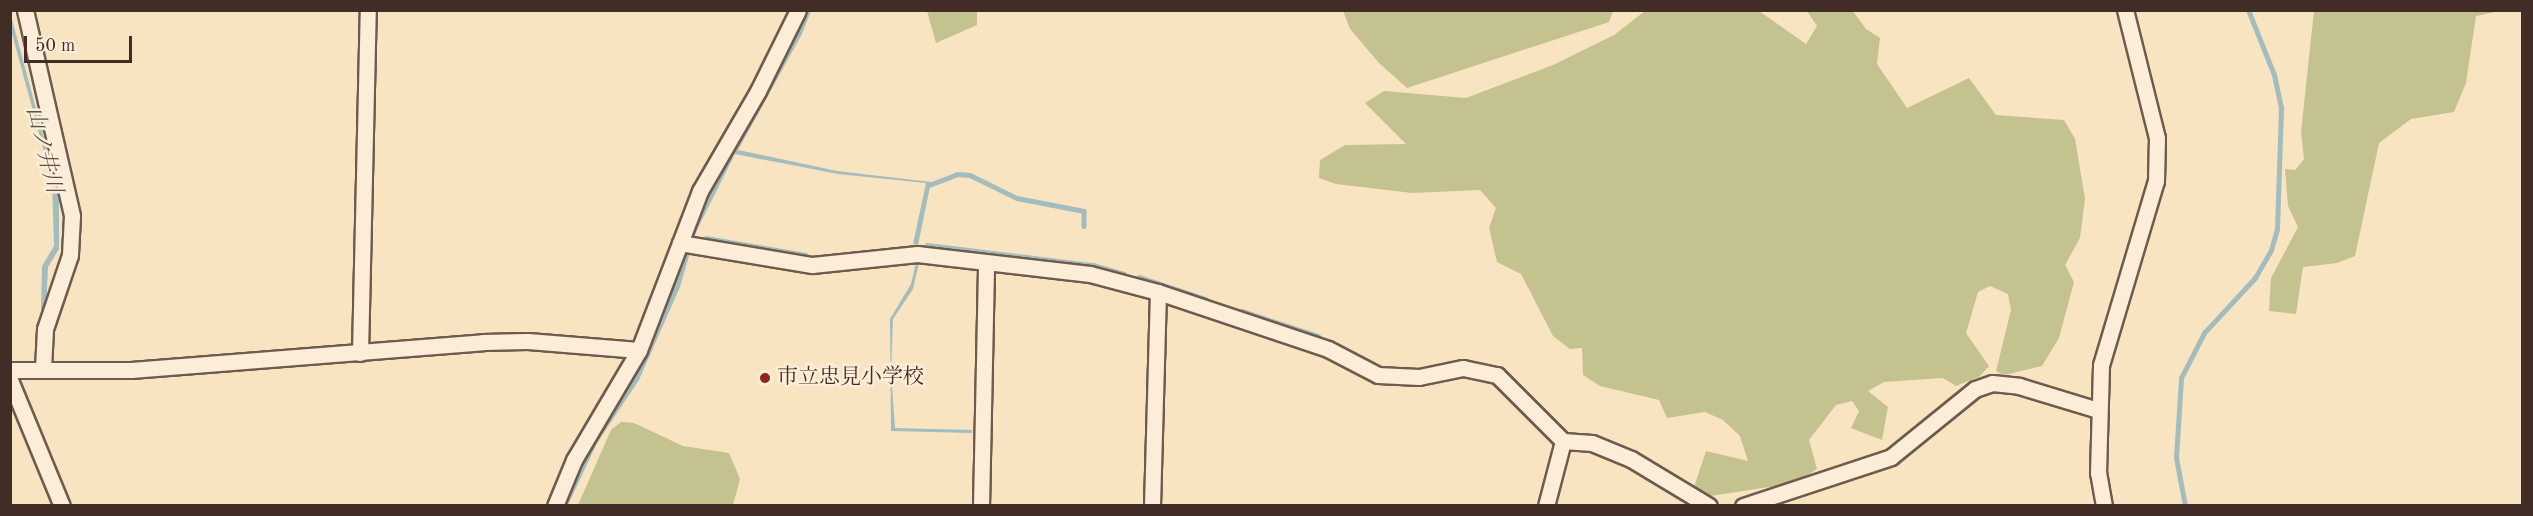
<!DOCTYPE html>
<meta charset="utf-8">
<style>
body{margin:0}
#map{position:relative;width:2533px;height:516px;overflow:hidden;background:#f9e4c2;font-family:"Old Standard TT","Noto Serif JP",serif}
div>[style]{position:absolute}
.green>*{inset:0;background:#c4c28f}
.water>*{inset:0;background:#a3bcbe}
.stream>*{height:4.5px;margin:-2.25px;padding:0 2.25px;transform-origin:2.25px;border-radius:2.25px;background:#a3bcbe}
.roads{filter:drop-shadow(2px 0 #6f5b4d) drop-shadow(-2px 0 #6f5b4d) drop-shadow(0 2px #6f5b4d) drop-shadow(0 -2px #6f5b4d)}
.minor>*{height:15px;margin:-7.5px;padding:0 7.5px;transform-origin:7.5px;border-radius:7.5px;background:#fbedd7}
.dots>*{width:16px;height:16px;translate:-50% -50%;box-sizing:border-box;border:3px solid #fbedd7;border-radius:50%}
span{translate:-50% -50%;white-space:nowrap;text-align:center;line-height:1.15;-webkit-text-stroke:5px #fbedd7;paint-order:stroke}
.poi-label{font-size:21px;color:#412d26}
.left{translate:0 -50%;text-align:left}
.water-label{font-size:22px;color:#5a514c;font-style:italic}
.frame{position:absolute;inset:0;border:12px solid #412d26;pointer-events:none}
.scale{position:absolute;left:24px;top:36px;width:108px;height:27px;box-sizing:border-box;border:3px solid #412d26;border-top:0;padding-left:8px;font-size:18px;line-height:21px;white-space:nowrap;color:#412d26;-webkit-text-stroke:4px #fbedd7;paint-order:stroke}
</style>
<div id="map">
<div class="green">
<div style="clip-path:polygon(1852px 10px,1866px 29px,1880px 38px,1877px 64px,1907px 108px,1969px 78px,1996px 115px,2064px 120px,2075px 139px,2085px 199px,2080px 238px,2065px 265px,2074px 282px,2059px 338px,2042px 366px,2004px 375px,1996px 371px,2011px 310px,2008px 294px,1990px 286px,1978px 292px,1966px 333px,1989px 366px,1979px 377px,1956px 386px,1943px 378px,1884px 382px,1868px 391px,1888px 407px,1882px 440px,1851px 428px,1859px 411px,1852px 401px,1836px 405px,1809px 440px,1817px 469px,1795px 483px,1711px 496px,1694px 487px,1706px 451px,1748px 461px,1740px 436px,1723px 420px,1705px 412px,1667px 418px,1659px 400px,1600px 386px,1583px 375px,1582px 348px,1570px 349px,1553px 336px,1521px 274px,1497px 262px,1489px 228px,1496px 208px,1480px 190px,1412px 193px,1336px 184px,1319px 178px,1320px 160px,1345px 145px,1406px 144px,1365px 103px,1384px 91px,1466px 98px,1553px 65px,1614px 35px,1645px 11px,1759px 11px,1806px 44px,1817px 26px,1807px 11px)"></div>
<div style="clip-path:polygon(927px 11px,977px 11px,977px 25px,936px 43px)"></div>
<div style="clip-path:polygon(1343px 11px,1343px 10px,1613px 11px,1609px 22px,1407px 88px,1379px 63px,1350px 29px)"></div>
<div style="clip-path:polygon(2314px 11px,2500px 11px,2476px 16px,2466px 83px,2454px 112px,2411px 119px,2379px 143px,2355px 256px,2337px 263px,2303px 267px,2296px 314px,2269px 311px,2271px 278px,2298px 227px,2288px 206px,2285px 169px,2295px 170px,2304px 159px,2301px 132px)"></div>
<div style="clip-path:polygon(621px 422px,634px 423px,683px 446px,729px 453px,740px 479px,733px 505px,578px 505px,611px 430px)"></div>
</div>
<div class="water">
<div style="clip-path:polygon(805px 11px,811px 11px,802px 34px,738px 150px,837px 171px,931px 182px,918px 245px,913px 244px,926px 183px,838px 174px,735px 154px,696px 232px,680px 287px,639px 380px,597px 443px,568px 505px,562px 506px,589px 446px,634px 377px,668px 301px,690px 230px)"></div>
<div style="clip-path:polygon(10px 12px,59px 194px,59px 249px,48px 267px,46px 310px,41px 310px,42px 266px,54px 246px,52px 181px,11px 30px)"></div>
<div style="clip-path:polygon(916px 263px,919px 263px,913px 289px,893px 319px,891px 372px,895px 428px,972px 430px,972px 433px,891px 431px,890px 319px,911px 284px)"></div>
</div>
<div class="stream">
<div style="left:929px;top:185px;width:30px;rotate:-21deg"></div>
<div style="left:957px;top:174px;width:13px;rotate:4deg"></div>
<div style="left:970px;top:175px;width:52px;rotate:26.1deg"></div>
<div style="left:1017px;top:198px;width:68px;rotate:11deg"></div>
<div style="left:1084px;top:211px;width:15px;rotate:90deg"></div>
<div style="left:706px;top:238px;width:101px;rotate:9.6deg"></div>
<div style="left:927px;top:245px;width:167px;rotate:6.9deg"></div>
<div style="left:1093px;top:265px;width:32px;rotate:16deg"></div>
<div style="left:1139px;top:277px;width:70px;rotate:18.4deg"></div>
<div style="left:1242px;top:311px;width:80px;rotate:18.2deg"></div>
<div style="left:2185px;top:506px;width:49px;rotate:-100.6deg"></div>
<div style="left:2176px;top:458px;width:80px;rotate:-86.4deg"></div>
<div style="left:2181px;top:378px;width:51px;rotate:-62.9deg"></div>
<div style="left:2204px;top:333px;width:75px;rotate:-47.2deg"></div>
<div style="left:2255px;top:278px;width:32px;rotate:-60deg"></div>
<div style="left:2271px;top:250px;width:22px;rotate:-74deg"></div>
<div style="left:2277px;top:229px;width:121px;rotate:-88.1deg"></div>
<div style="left:2281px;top:108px;width:34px;rotate:-102deg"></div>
<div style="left:2274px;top:75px;width:70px;rotate:-111.8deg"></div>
</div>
<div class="roads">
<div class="minor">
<div style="left:25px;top:10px;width:211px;rotate:77.1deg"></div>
<div style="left:72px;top:216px;width:39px;rotate:93deg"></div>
<div style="left:70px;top:255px;width:78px;rotate:108.7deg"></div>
<div style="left:45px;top:329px;width:40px;rotate:92.9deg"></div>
<div style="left:680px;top:243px;width:134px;rotate:9.5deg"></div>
<div style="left:812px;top:265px;width:106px;rotate:-6deg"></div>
<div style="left:917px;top:254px;width:174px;rotate:6.6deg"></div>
<div style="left:1090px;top:274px;width:70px;rotate:14.8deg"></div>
<div style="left:1158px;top:292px;width:179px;rotate:18.5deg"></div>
<div style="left:1328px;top:349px;width:56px;rotate:27.5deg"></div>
<div style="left:1378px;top:375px;width:41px;rotate:2.8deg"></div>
<div style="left:1419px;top:377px;width:45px;rotate:-11.6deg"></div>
<div style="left:1463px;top:368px;width:35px;rotate:12deg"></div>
<div style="left:1497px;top:375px;width:93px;rotate:45deg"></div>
<div style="left:1563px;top:441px;width:29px;rotate:4deg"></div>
<div style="left:1592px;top:443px;width:42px;rotate:22.3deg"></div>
<div style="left:1631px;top:459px;width:91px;rotate:31.1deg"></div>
<div style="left:360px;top:353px;width:343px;rotate:-88.7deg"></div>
<div style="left:10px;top:370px;width:121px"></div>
<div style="left:131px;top:370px;width:353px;rotate:-4.5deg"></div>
<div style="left:483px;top:342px;width:45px;rotate:-1.3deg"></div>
<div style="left:528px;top:341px;width:111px;rotate:4.6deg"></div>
<div style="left:10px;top:380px;width:136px;rotate:67.6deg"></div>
<div style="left:555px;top:506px;width:50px;rotate:-67.6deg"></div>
<div style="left:574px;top:460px;width:128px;rotate:-59.4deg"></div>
<div style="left:639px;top:350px;width:170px;rotate:-69deg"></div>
<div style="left:700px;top:191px;width:116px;rotate:-59.9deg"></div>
<div style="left:758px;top:91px;width:90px;rotate:-63.7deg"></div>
<div style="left:981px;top:506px;width:244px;rotate:-88.8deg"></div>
<div style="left:1152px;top:506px;width:214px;rotate:-88.4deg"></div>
<div style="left:1546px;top:506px;width:67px;rotate:-75.3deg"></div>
<div style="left:1743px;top:506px;width:156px;rotate:-18.3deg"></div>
<div style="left:1891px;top:457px;width:108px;rotate:-39deg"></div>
<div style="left:1975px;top:389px;width:18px;rotate:-19deg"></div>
<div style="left:1992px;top:383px;width:27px;rotate:6deg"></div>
<div style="left:2019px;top:386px;width:83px;rotate:16.9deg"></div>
<div style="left:2104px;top:506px;width:34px;rotate:-100deg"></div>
<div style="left:2098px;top:473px;width:108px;rotate:-88.4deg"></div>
<div style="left:2101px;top:365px;width:192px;rotate:-73.4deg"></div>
<div style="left:2156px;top:181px;width:43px;rotate:-88.7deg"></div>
<div style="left:2157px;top:138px;width:132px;rotate:-104deg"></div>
</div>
</div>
<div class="dots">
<div style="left:765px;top:378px;background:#8f2418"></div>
</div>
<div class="poi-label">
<span class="left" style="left:777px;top:378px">市立忠見小学校</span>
</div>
<div class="water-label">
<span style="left:43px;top:150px;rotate:76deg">山ノ井川</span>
</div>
<div class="frame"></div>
<div class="scale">50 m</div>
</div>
